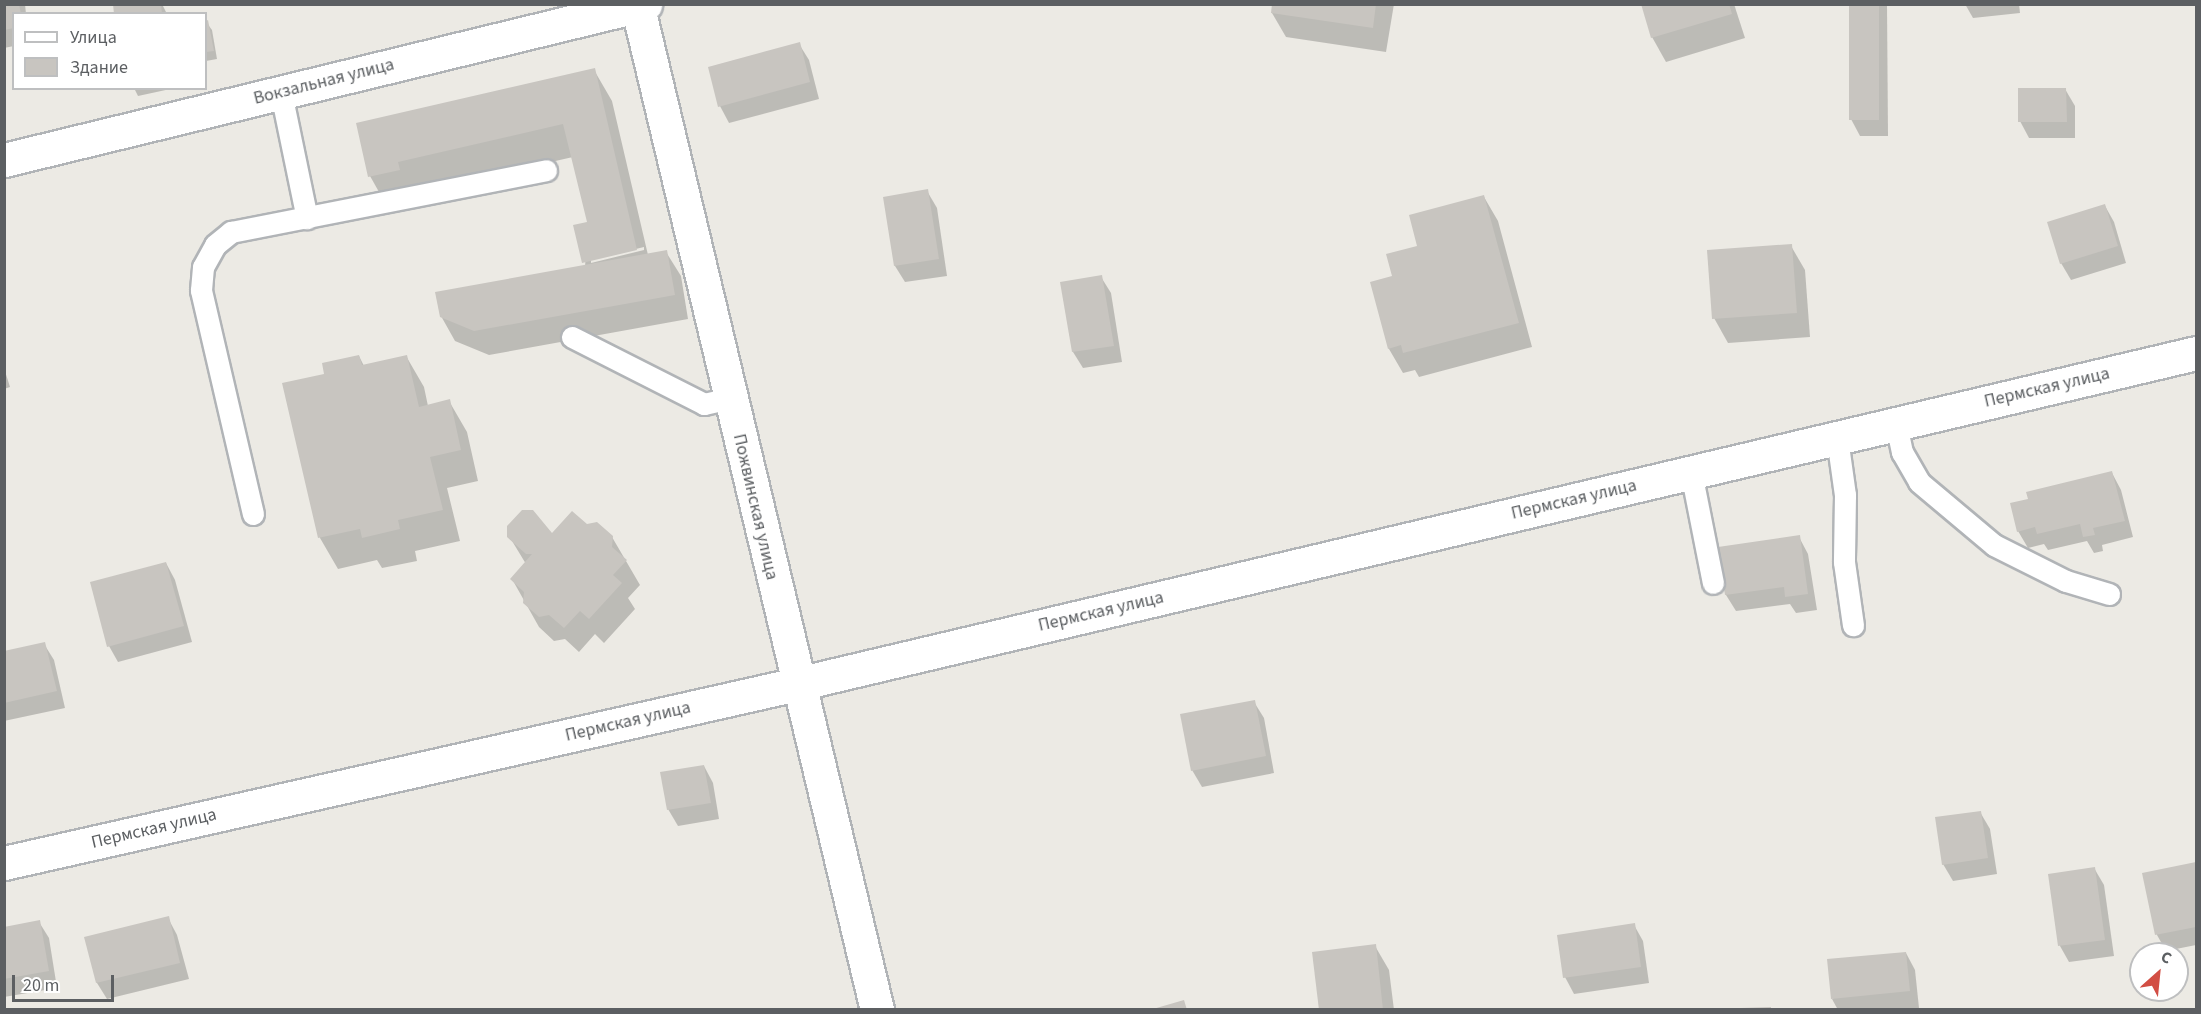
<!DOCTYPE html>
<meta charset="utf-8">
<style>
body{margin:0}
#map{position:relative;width:2201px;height:1014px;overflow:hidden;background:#eceae4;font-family:"Source Sans 3",sans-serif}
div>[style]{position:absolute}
.shadow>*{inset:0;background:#0003}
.building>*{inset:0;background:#c8c5c0}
.roads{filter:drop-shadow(2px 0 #b1b4b7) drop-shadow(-2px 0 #b1b4b7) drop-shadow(0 2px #b1b4b7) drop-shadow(0 -2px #b1b4b7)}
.service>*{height:21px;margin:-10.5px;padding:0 10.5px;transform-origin:10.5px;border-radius:10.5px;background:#fff}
.minor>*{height:33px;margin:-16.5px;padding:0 16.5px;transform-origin:16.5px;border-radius:16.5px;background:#fff}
span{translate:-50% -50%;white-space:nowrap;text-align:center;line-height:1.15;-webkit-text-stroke:4.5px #fff;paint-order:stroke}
.street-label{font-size:18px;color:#5c5f62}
.frame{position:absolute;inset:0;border:6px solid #5c5f62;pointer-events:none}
.legend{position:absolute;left:12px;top:12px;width:195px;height:78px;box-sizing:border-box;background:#fff;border:2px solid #bebfc0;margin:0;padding:8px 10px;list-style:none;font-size:18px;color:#5c5f62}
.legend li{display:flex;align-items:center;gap:12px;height:30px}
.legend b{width:30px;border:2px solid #bebfc0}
.north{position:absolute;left:2129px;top:942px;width:60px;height:60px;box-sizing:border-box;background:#fff;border:2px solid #bebfc0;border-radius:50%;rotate:27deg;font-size:16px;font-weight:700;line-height:24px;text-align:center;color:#5c5f62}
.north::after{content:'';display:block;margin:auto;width:21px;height:27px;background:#d24e44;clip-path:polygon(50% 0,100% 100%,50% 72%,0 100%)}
.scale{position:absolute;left:12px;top:975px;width:102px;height:27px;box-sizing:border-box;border:3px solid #5c5f62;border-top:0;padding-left:8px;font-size:18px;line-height:21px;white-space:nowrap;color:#5c5f62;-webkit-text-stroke:4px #fff;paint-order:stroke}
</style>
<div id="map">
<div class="shadow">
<div style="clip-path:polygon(4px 4px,25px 4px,26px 14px,14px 14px,14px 46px,4px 48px)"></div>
<div style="clip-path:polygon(121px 4px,162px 4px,167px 14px,115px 14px)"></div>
<div style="clip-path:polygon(1273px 4px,1394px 4px,1386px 52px,1286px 37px,1272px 13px)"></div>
<div style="clip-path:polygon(1642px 4px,1734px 4px,1745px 38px,1666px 62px,1652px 37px)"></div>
<div style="clip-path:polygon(1850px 4px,1887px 4px,1888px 136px,1860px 136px,1851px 119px)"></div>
<div style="clip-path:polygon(1965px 4px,2019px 4px,2020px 13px,1973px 18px)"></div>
<div style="clip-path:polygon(206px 22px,212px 30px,217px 59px,206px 61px)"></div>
<div style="clip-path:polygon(799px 44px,809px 60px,819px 99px,729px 123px,720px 106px)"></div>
<div style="clip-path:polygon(evenodd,594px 70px,612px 101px,648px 255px,666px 252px,681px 276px,688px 319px,489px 355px,455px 341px,441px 316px,585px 267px,588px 223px,573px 157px,415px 193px,388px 208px,370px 176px,358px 124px,594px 70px,644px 247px,644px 250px,591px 263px,591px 260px,644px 247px)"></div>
<div style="clip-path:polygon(134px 88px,175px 88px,138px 96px)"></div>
<div style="clip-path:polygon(2065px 89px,2075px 106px,2075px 138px,2029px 138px,2020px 121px)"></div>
<div style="clip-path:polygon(927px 191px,937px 208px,947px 276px,905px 282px,895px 266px,885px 198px)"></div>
<div style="clip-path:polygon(1484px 197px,1498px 221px,1532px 347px,1419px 377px,1415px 370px,1403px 373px,1389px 349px,1394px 277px,1419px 247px)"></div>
<div style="clip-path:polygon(2105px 206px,2114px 222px,2126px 263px,2071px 280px,2061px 263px)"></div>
<div style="clip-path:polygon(1791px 246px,1805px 270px,1810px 337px,1728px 343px,1714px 318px)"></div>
<div style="clip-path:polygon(1101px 277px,1111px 293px,1122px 362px,1083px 368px,1073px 352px,1062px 283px)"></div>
<div style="clip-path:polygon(359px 356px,364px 366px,406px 356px,424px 387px,428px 406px,449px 401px,467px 432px,478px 481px,447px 488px,460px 541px,415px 551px,417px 561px,382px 568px,377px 560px,338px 569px,320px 538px,284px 385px,326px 375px)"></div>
<div style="clip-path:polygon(4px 368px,10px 387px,4px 389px)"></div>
<div style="clip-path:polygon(2112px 473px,2121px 490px,2133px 537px,2102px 545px,2103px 551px,2094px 553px,2087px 541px,2048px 550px,2044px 544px,2028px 548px,2018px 531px,2030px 500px)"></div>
<div style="clip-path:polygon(586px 525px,612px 537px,640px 585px,628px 598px,635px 609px,604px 643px,595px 634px,579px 652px,565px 639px,554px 641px,539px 627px,512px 579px,526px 564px,509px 536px,552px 535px)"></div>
<div style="clip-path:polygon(1799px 537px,1808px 554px,1817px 610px,1796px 613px,1790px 604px,1736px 611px,1726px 595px,1719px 549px)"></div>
<div style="clip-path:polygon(166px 563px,175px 580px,192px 642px,118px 662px,109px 646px)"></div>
<div style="clip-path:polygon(44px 644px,54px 660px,65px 708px,4px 721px,4px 652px)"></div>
<div style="clip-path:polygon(1254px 702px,1264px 718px,1274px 773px,1202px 787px,1192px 770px)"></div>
<div style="clip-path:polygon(704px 766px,713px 783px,719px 819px,678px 826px,668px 809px)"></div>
<div style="clip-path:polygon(1980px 812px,1990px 829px,1997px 874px,1953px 881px,1943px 864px)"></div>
<div style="clip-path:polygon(2196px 863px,2196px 945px,2166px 951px,2157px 935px,2144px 874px)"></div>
<div style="clip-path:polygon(2094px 868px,2104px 885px,2114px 956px,2069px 962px,2060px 946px,2050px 875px)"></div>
<div style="clip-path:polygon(168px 918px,177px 935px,189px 979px,107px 999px,97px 983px,86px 938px)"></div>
<div style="clip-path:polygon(39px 922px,49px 938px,57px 988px,4px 997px,4px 928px)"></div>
<div style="clip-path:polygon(1634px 925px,1643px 941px,1649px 983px,1574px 994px,1565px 977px)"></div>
<div style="clip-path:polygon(1375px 946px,1389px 970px,1394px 1010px,1320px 1010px)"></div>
<div style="clip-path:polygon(1906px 953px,1915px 970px,1919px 1008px,1838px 1010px,1832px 999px)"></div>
</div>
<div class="building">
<div style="clip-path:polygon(4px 4px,19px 4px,21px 14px,14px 14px,14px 28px,4px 30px)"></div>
<div style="clip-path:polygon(113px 4px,161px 4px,162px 14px,114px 14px)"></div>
<div style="clip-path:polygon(1272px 4px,1376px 4px,1373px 28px,1271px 13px)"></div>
<div style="clip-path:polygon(1641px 4px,1729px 4px,1732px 14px,1651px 38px)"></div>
<div style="clip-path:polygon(1849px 4px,1879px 4px,1879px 120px,1849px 120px)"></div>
<div style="clip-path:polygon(208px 20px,214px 51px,206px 52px,206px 21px)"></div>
<div style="clip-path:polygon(800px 42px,810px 82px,718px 107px,708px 67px)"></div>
<div style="clip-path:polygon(595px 68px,637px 250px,582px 263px,573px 225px,587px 222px,563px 124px,398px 162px,400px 170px,368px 177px,356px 123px)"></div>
<div style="clip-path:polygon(2018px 88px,2066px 88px,2067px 122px,2018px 122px)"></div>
<div style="clip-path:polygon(928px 189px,939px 259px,894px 266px,883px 197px)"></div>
<div style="clip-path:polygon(1484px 195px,1519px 323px,1403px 353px,1401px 345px,1388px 349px,1370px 282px,1392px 276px,1386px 254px,1417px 246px,1409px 215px)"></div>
<div style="clip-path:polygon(2105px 204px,2118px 246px,2060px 264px,2047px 222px)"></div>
<div style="clip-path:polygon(1792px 244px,1797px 313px,1712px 319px,1707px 250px)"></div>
<div style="clip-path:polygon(667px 250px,675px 295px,474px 331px,440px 317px,435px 292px)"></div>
<div style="clip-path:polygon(1102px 275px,1114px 346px,1072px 352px,1060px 282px)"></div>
<div style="clip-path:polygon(359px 355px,362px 365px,407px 355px,419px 407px,450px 399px,461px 450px,430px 457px,443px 510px,398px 520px,400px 529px,362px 538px,360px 529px,318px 538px,282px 383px,324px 374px,322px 363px)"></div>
<div style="clip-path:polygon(2112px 471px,2125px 521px,2093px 528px,2095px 535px,2083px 537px,2080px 524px,2037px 534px,2035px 527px,2017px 532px,2010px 503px,2028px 499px,2026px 492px)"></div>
<div style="clip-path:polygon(522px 510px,533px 510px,552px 533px,572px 511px,587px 524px,597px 522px,613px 536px,612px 547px,627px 560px,613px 575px,622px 583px,589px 619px,580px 611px,564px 628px,549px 615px,539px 617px,523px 603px,524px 592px,510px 579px,532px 554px,526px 554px,507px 537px,507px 526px)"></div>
<div style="clip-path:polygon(1800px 535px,1808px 594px,1785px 597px,1784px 587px,1725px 595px,1718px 547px)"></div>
<div style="clip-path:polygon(166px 562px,184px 626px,107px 647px,90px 582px)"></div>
<div style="clip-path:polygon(45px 642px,57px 691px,4px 703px,4px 651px)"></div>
<div style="clip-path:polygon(1255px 700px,1266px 756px,1191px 771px,1180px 714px)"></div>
<div style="clip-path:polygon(704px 765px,711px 803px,667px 810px,660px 772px)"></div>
<div style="clip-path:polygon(1981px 811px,1988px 858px,1942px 865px,1935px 817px)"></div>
<div style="clip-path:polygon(2196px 862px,2196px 927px,2155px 935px,2142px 873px)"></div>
<div style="clip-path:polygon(2095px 867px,2105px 940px,2058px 946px,2048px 874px)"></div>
<div style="clip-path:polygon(169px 916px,180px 963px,96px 983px,84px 937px)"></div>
<div style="clip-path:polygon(40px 920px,49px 971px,4px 979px,4px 927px)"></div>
<div style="clip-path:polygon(1635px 923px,1641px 967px,1563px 978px,1557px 935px)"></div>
<div style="clip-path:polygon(1376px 944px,1383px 1010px,1319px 1010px,1312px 952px)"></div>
<div style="clip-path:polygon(1906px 952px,1910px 991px,1831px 999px,1827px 959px)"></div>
<div style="clip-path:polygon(1184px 1000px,1187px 1010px,1153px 1010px,1153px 1009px)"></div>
<div style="clip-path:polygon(1771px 1007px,1771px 1010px,1741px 1010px,1741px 1008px)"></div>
</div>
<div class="roads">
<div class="service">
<div style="left:281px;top:93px;width:128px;rotate:78.3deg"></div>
<div style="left:572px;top:337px;width:148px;rotate:26.9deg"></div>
<div style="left:704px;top:404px;width:27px;rotate:-13deg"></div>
<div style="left:1896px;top:424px;width:29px;rotate:78deg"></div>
<div style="left:1902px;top:452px;width:34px;rotate:60deg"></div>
<div style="left:1919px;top:482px;width:98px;rotate:40deg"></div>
<div style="left:1994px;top:545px;width:80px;rotate:26.6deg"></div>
<div style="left:2066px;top:581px;width:45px;rotate:16.8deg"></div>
<div style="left:1837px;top:438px;width:58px;rotate:82deg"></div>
<div style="left:1845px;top:495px;width:67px;rotate:90.9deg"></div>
<div style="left:1844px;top:562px;width:64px;rotate:81.9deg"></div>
<div style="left:1691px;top:472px;width:113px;rotate:78.8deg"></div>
<div style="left:253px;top:514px;width:230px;rotate:-103.1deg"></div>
<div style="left:201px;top:290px;width:23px;rotate:-85deg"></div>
<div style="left:203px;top:267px;width:25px;rotate:-61deg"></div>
<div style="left:215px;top:245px;width:21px;rotate:-39deg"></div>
<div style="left:231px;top:232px;width:321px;rotate:-11.1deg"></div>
</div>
<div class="minor">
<div style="left:637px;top:4px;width:1034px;rotate:76.58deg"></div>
<div style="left:4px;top:160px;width:660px;rotate:-13.68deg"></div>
<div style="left:4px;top:863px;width:813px;rotate:-12.72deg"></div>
<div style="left:797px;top:684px;width:1438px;rotate:-13.31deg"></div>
</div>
</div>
<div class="street-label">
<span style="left:324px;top:82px;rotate:-14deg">Вокзальная улица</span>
<span style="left:2047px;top:388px;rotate:-13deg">Пермская улица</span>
<span style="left:1574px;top:500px;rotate:-13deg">Пермская улица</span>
<span style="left:755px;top:507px;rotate:77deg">Пожвинская улица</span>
<span style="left:1101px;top:612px;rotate:-13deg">Пермская улица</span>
<span style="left:628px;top:722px;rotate:-13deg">Пермская улица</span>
<span style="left:154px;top:829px;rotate:-13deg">Пермская улица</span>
</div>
<div class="frame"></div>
<ul class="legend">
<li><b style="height:8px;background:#fff"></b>Улица</li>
<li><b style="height:16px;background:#c8c5c0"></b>Здание</li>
</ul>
<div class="north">С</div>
<div class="scale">20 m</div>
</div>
